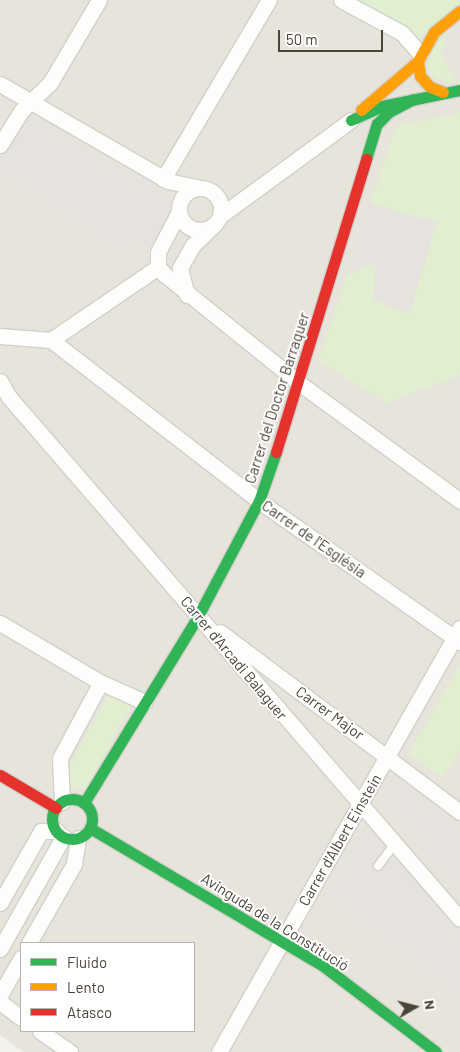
<!DOCTYPE html>
<meta charset="utf-8">
<style>
body{margin:0}
#map{position:relative;width:460px;height:1052px;overflow:hidden;background:#f4f2ee;font-family:Barlow,sans-serif}
div>[style]{position:absolute}
.residential>*{inset:0;background:#e7e4dc}
.green>*{inset:0;background:#e1eecf}
.parking>*{inset:0;background:#e6e3df}
.roads{filter:drop-shadow(1px 0 #d2d0cb) drop-shadow(-1px 0 #d2d0cb) drop-shadow(0 1px #d2d0cb) drop-shadow(0 -1px #d2d0cb)}
.lane>*{height:8px;margin:-4px;padding:0 4px;transform-origin:4px;border-radius:4px;background:#fdfdfc}
.street>*{height:15px;margin:-7.5px;padding:0 7.5px;transform-origin:7.5px;border-radius:7.5px;background:#fdfdfc}
.street>.ring{margin:-7.5px;padding:0;box-sizing:content-box;background:none;border:15px solid #fdfdfc;border-radius:50%}
.fast>*{height:11px;margin:-5.5px;padding:0 5.5px;transform-origin:5.5px;border-radius:5.5px;background:#30b455}
.fast>.ring{margin:-5.5px;padding:0;box-sizing:content-box;background:none;border:11px solid #30b455;border-radius:50%}
.slow>*{height:11px;margin:-5.5px;padding:0 5.5px;transform-origin:5.5px;border-radius:5.5px;background:#ff9f0a}
.jam>*{height:11px;margin:-5.5px;padding:0 5.5px;transform-origin:5.5px;border-radius:5.5px;background:#e5322d}
span{translate:-50% -50%;white-space:nowrap;text-align:center;line-height:1.15;-webkit-text-stroke:4px #fff;paint-order:stroke}
.street-label{font-size:15px;color:#4b4439}
.legend{position:absolute;left:20px;top:942px;width:175px;height:90px;box-sizing:border-box;background:#fff;border:1px solid #b7b4b0;margin:0;padding:6px 9px;list-style:none;font-size:15px;color:#4b4439}
.legend li{display:flex;align-items:center;gap:10px;height:25px}
.legend b{width:25px;border:1px solid #b7b4b0}
.north{position:absolute;left:390px;top:982px;width:50px;height:50px;-webkit-text-stroke:4px #fff;paint-order:stroke;rotate:82deg;font-size:14px;font-weight:700;line-height:20px;text-align:center;color:#4b4439}
.north::after{content:'';display:block;margin:auto;width:18px;height:22px;background:#4b4439;clip-path:polygon(50% 0,100% 100%,50% 72%,0 100%)}
.scale{position:absolute;left:278px;top:30px;width:105px;height:22px;box-sizing:border-box;border:2px solid #4b4439;border-top:0;padding-left:6px;font-size:15px;line-height:18px;white-space:nowrap;color:#4b4439;-webkit-text-stroke:4px #fff;paint-order:stroke}
</style>
<div id="map">
<div class="residential">
<div style="clip-path:polygon(evenodd,0 0,460px 0,460px 1052px,24px 1052px,0 1035px,0 0,21px 943px,194px 943px,194px 1031px,21px 1031px,21px 943px)"></div>
</div>
<div class="green">
<div style="clip-path:polygon(357px 0,460px 0,460px 3px,418px 39px)"></div>
<div style="clip-path:polygon(447px 32px,441px 57px,457px 82px,450px 84px,428px 74px,427px 57px)"></div>
<div style="clip-path:polygon(460px 112px,460px 375px,387px 403px,319px 361px,395px 127px)"></div>
<div style="clip-path:polygon(460px 665px,460px 751px,441px 778px,409px 754px)"></div>
<div style="clip-path:polygon(112px 695px,131px 708px,85px 789px,68px 787px,66px 772px,107px 697px)"></div>
</div>
<div class="parking">
<div style="clip-path:polygon(29px 114px,174px 199px,147px 255px,128px 244px,122px 254px,0 176px,0 158px)"></div>
<div style="clip-path:polygon(368px 203px,437px 222px,410px 313px,373px 300px,376px 263px,346px 275px)"></div>
<div style="clip-path:polygon(393px 775px,460px 826px,460px 894px,380px 802px)"></div>
<div style="clip-path:polygon(368px 827px,460px 934px,460px 1002px,323px 898px,363px 828px)"></div>
</div>
<div class="roads">
<div class="lane">
<div style="left:378px;top:866px;width:26px;rotate:-53deg"></div>
</div>
<div class="street">
<div style="left:341px;top:0;width:69px;rotate:28.4deg"></div>
<div style="left:402px;top:33px;width:28px;rotate:49deg"></div>
<div style="left:0;top:84px;width:194px;rotate:30deg"></div>
<div style="left:168px;top:181px;width:34px;rotate:12deg"></div>
<div style="left:0;top:145px;width:40px;rotate:-58deg"></div>
<div style="left:21px;top:111px;width:40px;rotate:-44deg"></div>
<div style="left:50px;top:83px;width:96px;rotate:-59.4deg"></div>
<div style="left:163px;top:179px;width:208px;rotate:-59.4deg"></div>
<div class="ring" style="left:179px;top:188px;width:27px;height:27px"></div>
<div style="left:179px;top:212px;width:45px;rotate:117.7deg"></div>
<div style="left:158px;top:252px;width:15px;rotate:90deg"></div>
<div style="left:158px;top:267px;width:9px;rotate:49deg"></div>
<div style="left:164px;top:274px;width:174px;rotate:38.9deg"></div>
<div style="left:299px;top:383px;width:200px;rotate:36.2deg"></div>
<div style="left:220px;top:216px;width:162px;rotate:-36.2deg"></div>
<div style="left:187px;top:295px;width:28px;rotate:-105deg"></div>
<div style="left:180px;top:268px;width:25px;rotate:-61deg"></div>
<div style="left:192px;top:246px;width:29px;rotate:-44deg"></div>
<div style="left:0;top:336px;width:51px;rotate:4.5deg"></div>
<div style="left:51px;top:340px;width:263px;rotate:37.7deg"></div>
<div style="left:259px;top:501px;width:246px;rotate:35deg"></div>
<div style="left:51px;top:340px;width:130px;rotate:-34.3deg"></div>
<div style="left:0;top:381px;width:18px;rotate:61deg"></div>
<div style="left:9px;top:397px;width:690px;rotate:49.17deg"></div>
<div style="left:0;top:623px;width:114px;rotate:30.6deg"></div>
<div style="left:98px;top:681px;width:51px;rotate:24.5deg"></div>
<div style="left:220px;top:632px;width:300px;rotate:36.9deg"></div>
<div style="left:62px;top:802px;width:44px;rotate:-92.6deg"></div>
<div style="left:60px;top:758px;width:86px;rotate:-61.7deg"></div>
<div style="left:0;top:903px;width:83px;rotate:-60.3deg"></div>
<div style="left:41px;top:831px;width:16px"></div>
<div style="left:29px;top:943px;width:91px;rotate:-60.3deg"></div>
<div style="left:74px;top:864px;width:26px;rotate:-81deg"></div>
<div style="left:0;top:949px;width:129px;rotate:-60.6deg"></div>
<div style="left:0;top:995px;width:43px;rotate:-60.4deg"></div>
<div style="left:0;top:1002px;width:26px;rotate:37deg"></div>
<div style="left:40px;top:1031px;width:37px;rotate:35deg"></div>
<div style="left:219px;top:1052px;width:488px;rotate:-60.4deg"></div>
</div>
<div class="fast">
<div style="left:351px;top:120px;width:34px;rotate:-24deg"></div>
<div style="left:382px;top:106px;width:80px;rotate:-11.6deg"></div>
<div style="left:366px;top:159px;width:37px;rotate:-73deg"></div>
<div style="left:377px;top:124px;width:17px;rotate:-45deg"></div>
<div style="left:389px;top:112px;width:27px;rotate:-28deg"></div>
<div class="ring" style="left:52px;top:799px;width:29px;height:29px"></div>
<div style="left:84px;top:803px;width:219px;rotate:-58.6deg"></div>
<div style="left:198px;top:616px;width:130px;rotate:-62.1deg"></div>
<div style="left:259px;top:501px;width:52px;rotate:-70.9deg"></div>
<div style="left:90px;top:828px;width:269px;rotate:30.6deg"></div>
<div style="left:322px;top:965px;width:143px;rotate:37.3deg"></div>
</div>
<div class="slow">
<div style="left:443px;top:92px;width:14px;rotate:-159deg"></div>
<div style="left:430px;top:87px;width:15px;rotate:-132deg"></div>
<div style="left:420px;top:76px;width:15px;rotate:-98deg"></div>
<div style="left:418px;top:61px;width:33px;rotate:-61deg"></div>
<div style="left:434px;top:32px;width:33px;rotate:-39deg"></div>
<div style="left:361px;top:110px;width:75px;rotate:-40.7deg"></div>
</div>
<div class="jam">
<div style="left:276px;top:452px;width:307px;rotate:-72.9deg"></div>
<div style="left:0;top:775px;width:65px;rotate:30.5deg"></div>
</div>
</div>
<div class="street-label">
<span style="left:277px;top:398px;rotate:-72deg">Carrer del Doctor Barraquer</span>
<span style="left:314px;top:539px;rotate:35deg">Carrer de l'Església</span>
<span style="left:234px;top:658px;rotate:50deg">Carrer d'Arcadi Balaguer</span>
<span style="left:330px;top:713px;rotate:36deg">Carrer Major</span>
<span style="left:340px;top:840px;rotate:-60deg">Carrer d'Albert Einstein</span>
<span style="left:275px;top:922px;rotate:32deg">Avinguda de la Constitució</span>
</div>
<ul class="legend">
<li><b style="height:6px;background:#30b455"></b>Fluido</li>
<li><b style="height:6px;background:#ff9f0a"></b>Lento</li>
<li><b style="height:6px;background:#e5322d"></b>Atasco</li>
</ul>
<div class="north">N</div>
<div class="scale">50 m</div>
</div>
